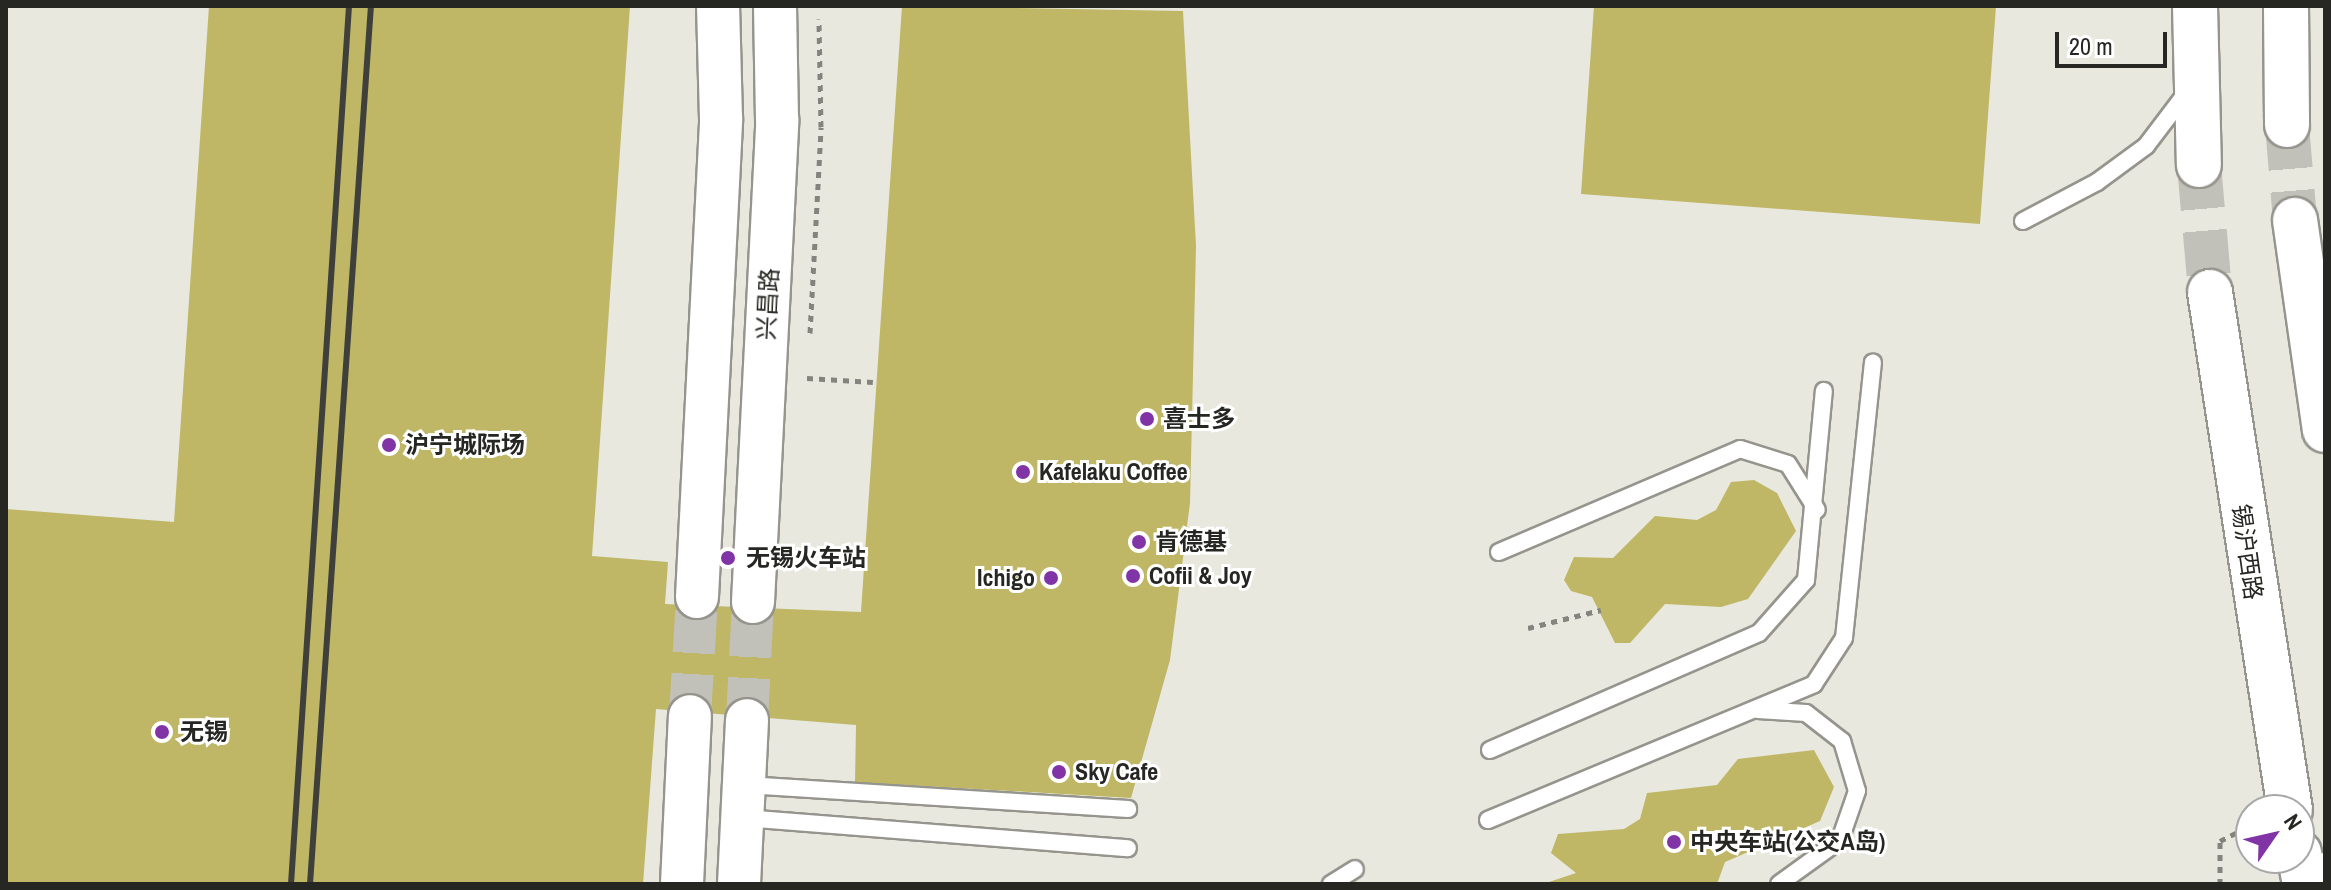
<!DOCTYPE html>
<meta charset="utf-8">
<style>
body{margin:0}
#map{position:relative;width:2331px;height:890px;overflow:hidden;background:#e8e8df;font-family:"Archivo Narrow","Noto Sans SC",sans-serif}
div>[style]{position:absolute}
.building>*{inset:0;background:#bfb765}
.secondary-tunnel>*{height:42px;margin-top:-21px;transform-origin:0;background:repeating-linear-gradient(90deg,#c1c1b9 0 42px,transparent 0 63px)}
.primary-tunnel>*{height:44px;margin-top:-22px;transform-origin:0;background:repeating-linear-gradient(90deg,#c1c1b9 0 44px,transparent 0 66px)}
.path>*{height:5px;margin-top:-2.5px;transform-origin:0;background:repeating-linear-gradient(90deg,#84847e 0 6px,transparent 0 12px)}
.roads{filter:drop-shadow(2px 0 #95948d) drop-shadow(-2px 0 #95948d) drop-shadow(0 2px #95948d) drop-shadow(0 -2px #95948d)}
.service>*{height:16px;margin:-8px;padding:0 8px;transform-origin:8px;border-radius:8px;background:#fff}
.secondary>*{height:42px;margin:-21px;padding:0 21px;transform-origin:21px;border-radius:21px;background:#fff}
.primary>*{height:44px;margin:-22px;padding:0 22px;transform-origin:22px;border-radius:22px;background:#fff}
.trunk>*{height:44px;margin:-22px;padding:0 22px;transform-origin:22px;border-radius:22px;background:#fff}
.rail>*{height:6px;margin:-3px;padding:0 3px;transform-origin:3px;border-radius:3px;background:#3f3f3b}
.dots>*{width:22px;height:22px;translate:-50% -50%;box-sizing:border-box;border:4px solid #fff;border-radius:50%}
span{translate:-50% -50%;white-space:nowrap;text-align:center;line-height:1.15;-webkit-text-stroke:6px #fff;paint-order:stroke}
.street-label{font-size:24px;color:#262623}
.poi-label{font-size:24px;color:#262623;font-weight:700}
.left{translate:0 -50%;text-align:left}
.right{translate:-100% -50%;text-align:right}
.frame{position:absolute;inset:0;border:8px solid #262623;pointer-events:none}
.north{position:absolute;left:2235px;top:794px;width:80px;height:80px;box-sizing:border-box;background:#fff;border:2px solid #a8a8a7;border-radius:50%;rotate:56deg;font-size:22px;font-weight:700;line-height:32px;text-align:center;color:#262623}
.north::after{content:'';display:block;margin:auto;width:28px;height:36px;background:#8134a5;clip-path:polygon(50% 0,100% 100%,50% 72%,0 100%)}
.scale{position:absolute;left:2055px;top:32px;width:112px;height:36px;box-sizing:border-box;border:4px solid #262623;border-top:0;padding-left:10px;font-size:24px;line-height:28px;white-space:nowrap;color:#262623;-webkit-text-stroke:6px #fff;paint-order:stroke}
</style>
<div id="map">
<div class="building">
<div style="clip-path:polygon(209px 6px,630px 6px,592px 556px,668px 562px,665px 604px,861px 612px,902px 6px,1183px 11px,1196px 246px,1190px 503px,1170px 660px,1131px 798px,855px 782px,856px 725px,656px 709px,643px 884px,6px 884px,6px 509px,174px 522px)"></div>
<div style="clip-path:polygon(1594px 6px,1996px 6px,1980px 224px,1581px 194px)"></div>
<div style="clip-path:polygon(1754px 480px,1777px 493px,1796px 531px,1748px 599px,1721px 607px,1665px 604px,1630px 643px,1615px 643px,1592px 597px,1571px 591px,1564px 580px,1574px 557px,1613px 558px,1655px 516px,1697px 520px,1716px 510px,1731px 482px)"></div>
<div style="clip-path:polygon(1814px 750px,1834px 787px,1820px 821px,1725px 862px,1717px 884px,1543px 884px,1576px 873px,1551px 853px,1558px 834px,1624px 829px,1640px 819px,1647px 793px,1717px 785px,1738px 759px)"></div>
</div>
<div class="secondary-tunnel">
<div style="left:690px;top:716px;width:119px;rotate:-86.6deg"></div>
<div style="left:747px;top:720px;width:118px;rotate:-87.1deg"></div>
</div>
<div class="primary-tunnel">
<div style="left:2287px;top:125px;width:95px;rotate:85.2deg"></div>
<div style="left:2199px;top:165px;width:127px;rotate:85deg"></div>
</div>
<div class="path">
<div style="left:810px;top:333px;width:206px;rotate:-86.9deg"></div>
<div style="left:821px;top:127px;width:108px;rotate:-91.1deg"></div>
<div style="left:807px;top:378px;width:66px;rotate:3.5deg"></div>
<div style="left:1528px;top:628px;width:75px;rotate:-13.9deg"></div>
<div style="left:2220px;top:884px;width:43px;rotate:-90deg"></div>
<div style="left:2220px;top:841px;width:35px;rotate:-27deg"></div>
</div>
<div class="roads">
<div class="service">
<div style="left:2023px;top:221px;width:84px;rotate:-27.8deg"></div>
<div style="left:2097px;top:182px;width:61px;rotate:-36.3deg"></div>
<div style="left:2146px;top:146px;width:68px;rotate:-52.8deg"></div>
<div style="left:1499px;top:552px;width:262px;rotate:-23.1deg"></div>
<div style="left:1740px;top:449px;width:50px;rotate:17.4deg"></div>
<div style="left:1788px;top:464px;width:54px;rotate:57.8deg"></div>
<div style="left:1758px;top:710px;width:48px;rotate:3.6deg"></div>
<div style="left:1806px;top:713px;width:46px;rotate:37.9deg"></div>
<div style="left:1842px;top:741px;width:52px;rotate:73.3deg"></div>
<div style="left:1857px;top:791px;width:52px;rotate:109.1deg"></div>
<div style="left:1840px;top:840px;width:75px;rotate:144.2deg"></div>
<div style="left:1490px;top:750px;width:293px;rotate:-23.5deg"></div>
<div style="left:1759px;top:633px;width:71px;rotate:-48.4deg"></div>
<div style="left:1806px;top:580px;width:190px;rotate:-84.6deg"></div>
<div style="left:746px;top:785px;width:383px;rotate:3.6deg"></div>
<div style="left:744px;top:818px;width:385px;rotate:4.5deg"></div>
<div style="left:1488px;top:820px;width:353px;rotate:-22.6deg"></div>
<div style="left:1814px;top:684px;width:55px;rotate:-56.9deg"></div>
<div style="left:1844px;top:638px;width:277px;rotate:-84deg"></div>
<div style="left:1331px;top:884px;width:28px;rotate:-32deg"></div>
</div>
<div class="secondary">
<div style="left:697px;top:597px;width:479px;rotate:-87.1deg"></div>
<div style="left:721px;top:119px;width:113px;rotate:-91.5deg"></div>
<div style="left:753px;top:602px;width:483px;rotate:-87.1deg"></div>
<div style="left:777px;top:120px;width:114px;rotate:-91deg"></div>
<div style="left:682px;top:884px;width:168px;rotate:-87.3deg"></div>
<div style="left:739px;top:884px;width:164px;rotate:-87.2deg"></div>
</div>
<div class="primary">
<div style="left:2195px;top:6px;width:159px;rotate:88.6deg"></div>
<div style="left:2286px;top:6px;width:119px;rotate:89.5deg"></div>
<div style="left:2295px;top:220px;width:212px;rotate:81.9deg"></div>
<div style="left:2210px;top:292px;width:524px;rotate:81.22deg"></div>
<div style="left:2299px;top:853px;width:32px;rotate:79deg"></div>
</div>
<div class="trunk">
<div style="left:2305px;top:884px;width:22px;rotate:-24deg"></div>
</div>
</div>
<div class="rail">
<div style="left:291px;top:884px;width:880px;rotate:-86.22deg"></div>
<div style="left:310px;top:884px;width:880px;rotate:-86.03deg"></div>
</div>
<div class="dots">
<div style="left:1147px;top:419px;background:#8134a5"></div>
<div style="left:389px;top:445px;background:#8134a5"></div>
<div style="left:1023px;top:472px;background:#8134a5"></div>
<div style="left:1139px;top:542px;background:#8134a5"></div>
<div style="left:728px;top:558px;background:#8134a5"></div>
<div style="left:1133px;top:576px;background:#8134a5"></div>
<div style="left:1051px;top:578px;background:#8134a5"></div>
<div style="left:162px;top:732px;background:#8134a5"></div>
<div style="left:1059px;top:772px;background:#8134a5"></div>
<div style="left:1674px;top:842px;background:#8134a5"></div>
</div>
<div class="street-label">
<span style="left:768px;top:304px;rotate:-87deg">兴昌路</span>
<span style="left:2247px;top:552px;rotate:82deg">锡沪西路</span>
</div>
<div class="poi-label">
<span class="left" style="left:1163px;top:419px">喜士多</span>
<span class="left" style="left:405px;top:445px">沪宁城际场</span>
<span class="left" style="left:1039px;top:472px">Kafelaku Coffee</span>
<span class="left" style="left:1155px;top:542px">肯德基</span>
<span class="left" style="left:746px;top:558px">无锡火车站</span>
<span class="left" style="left:1149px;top:576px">Cofii &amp; Joy</span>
<span class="right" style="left:1035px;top:578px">Ichigo</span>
<span class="left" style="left:180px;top:732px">无锡</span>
<span class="left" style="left:1075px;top:772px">Sky Cafe</span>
<span class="left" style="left:1690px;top:842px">中央车站(公交A岛)</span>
</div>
<div class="frame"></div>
<div class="north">N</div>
<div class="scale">20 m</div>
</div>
